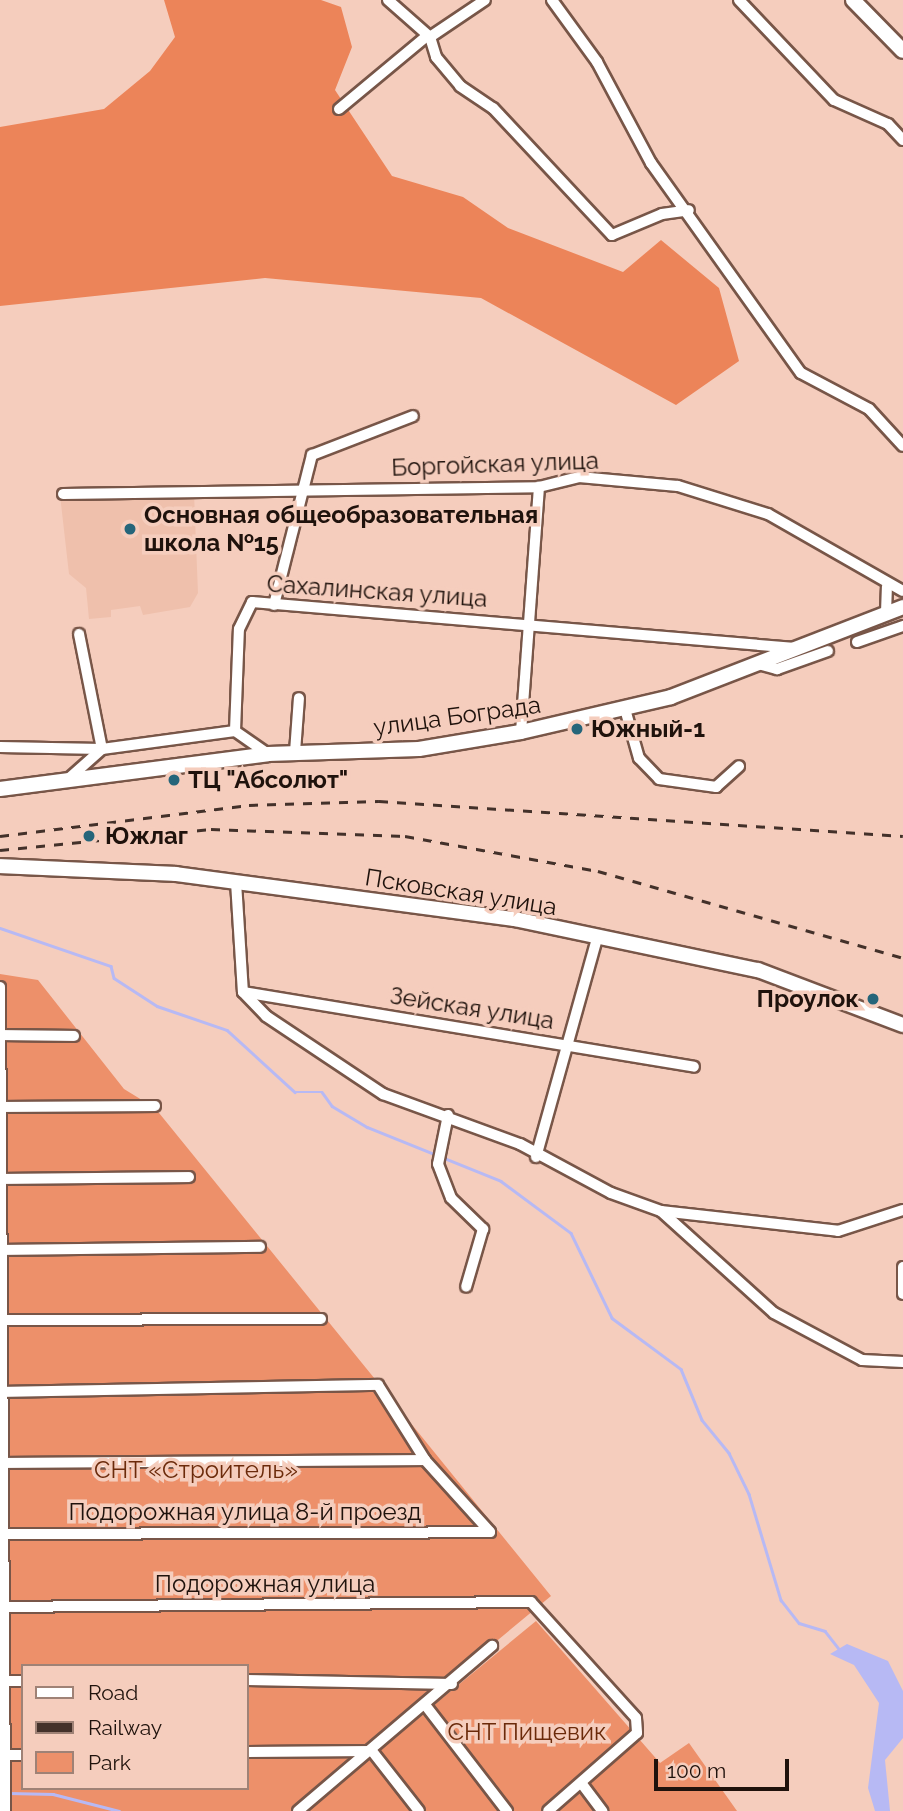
<!DOCTYPE html>
<meta charset="utf-8">
<style>
body{margin:0}
#map{position:relative;width:903px;height:1811px;overflow:hidden;background:#f5cdbd;font-family:Raleway,sans-serif}
div>[style]{position:absolute}
.built>*{inset:0;background:#efc0ac}
.green>*{inset:0;background:#ed906a}
.forest>*{inset:0;background:#ec8459}
.water>*{inset:0;background:#b7b9f4}
.stream>*{height:2.5px;margin:-1.25px;padding:0 1.25px;transform-origin:1.25px;border-radius:1.25px;background:#b7b9f4}
.roads{filter:drop-shadow(2px 0 #785648) drop-shadow(-2px 0 #785648) drop-shadow(0 2px #785648) drop-shadow(0 -2px #785648)}
.street>*{height:10px;margin:-5px;padding:0 5px;transform-origin:5px;border-radius:5px;background:#fff}
.secondary>*{height:14px;margin:-7px;padding:0 7px;transform-origin:7px;border-radius:7px;background:#fff}
.rail>*{height:2.5px;margin-top:-1.25px;transform-origin:0;background:repeating-linear-gradient(90deg,#43312a 0 9px,transparent 0 18px)}
.dots>*{width:19px;height:19px;translate:-50% -50%;box-sizing:border-box;border:4px solid #f5cdbd;border-radius:50%}
span{translate:-50% -50%;white-space:nowrap;text-align:center;line-height:1.15;-webkit-text-stroke:7px #f5cdbd;paint-order:stroke}
.street-label{font-size:24px;color:#1f120c}
.poi-label{font-size:24px;color:#1f120c;font-weight:700}
.left{translate:0 -50%;text-align:left}
.right{translate:-100% -50%;text-align:right}
.park-label{font-size:24px;color:#6b2a0a}
.legend{position:absolute;left:21px;top:1664px;width:228px;height:126px;box-sizing:border-box;background:#f5cdbd;border:2px solid #9f8276;margin:0;padding:9px 12px;list-style:none;font-size:21px;color:#1f120c}
.legend li{display:flex;align-items:center;gap:14px;height:35px}
.legend b{width:35px;border:2px solid #9f8276}
.scale{position:absolute;left:654px;top:1759px;width:135px;height:32px;box-sizing:border-box;border:4px solid #1f120c;border-top:0;padding-left:9px;font-size:21px;line-height:24px;white-space:nowrap;color:#1f120c;-webkit-text-stroke:5px #f5cdbd;paint-order:stroke}
</style>
<div id="map">
<div class="built">
<div style="clip-path:polygon(194px 493px,198px 593px,190px 607px,143px 615px,140px 606px,111px 610px,111px 617px,89px 619px,86px 588px,69px 574px,60px 495px)"></div>
</div>
<div class="green">
<div style="clip-path:polygon(evenodd,0 974px,38px 980px,124px 1089px,155px 1108px,551px 1596px,291px 1811px,0 1811px,0 974px,23px 1666px,247px 1666px,247px 1788px,23px 1788px,23px 1666px)"></div>
<div style="clip-path:polygon(536px 1621px,660px 1763px,689px 1743px,737px 1811px,305px 1811px)"></div>
</div>
<div class="forest">
<div style="clip-path:polygon(164px 0,321px 0,341px 7px,352px 47px,335px 90px,392px 176px,463px 197px,508px 228px,623px 272px,661px 240px,719px 288px,739px 361px,676px 405px,481px 298px,265px 278px,0 306px,0 127px,104px 109px,150px 71px,175px 37px)"></div>
</div>
<div class="water">
<div style="clip-path:polygon(847px 1644px,888px 1661px,903px 1691px,903px 1738px,885px 1760px,890px 1811px,875px 1811px,868px 1788px,879px 1703px,854px 1665px,830px 1654px)"></div>
</div>
<div class="stream">
<div style="left:0;top:928px;width:117px;rotate:18.9deg"></div>
<div style="left:111px;top:966px;width:12px;rotate:76deg"></div>
<div style="left:114px;top:978px;width:51px;rotate:33.1deg"></div>
<div style="left:157px;top:1006px;width:74px;rotate:18.9deg"></div>
<div style="left:227px;top:1030px;width:92px;rotate:42.4deg"></div>
<div style="left:295px;top:1092px;width:27px"></div>
<div style="left:322px;top:1092px;width:17px;rotate:54deg"></div>
<div style="left:332px;top:1106px;width:41px;rotate:31deg"></div>
<div style="left:367px;top:1127px;width:144px;rotate:21.9deg"></div>
<div style="left:501px;top:1181px;width:87px;rotate:36.6deg"></div>
<div style="left:571px;top:1233px;width:94px;rotate:64.2deg"></div>
<div style="left:612px;top:1318px;width:86px;rotate:36.5deg"></div>
<div style="left:681px;top:1369px;width:55px;rotate:67.6deg"></div>
<div style="left:702px;top:1420px;width:43px;rotate:50.7deg"></div>
<div style="left:729px;top:1453px;width:46px;rotate:64deg"></div>
<div style="left:749px;top:1494px;width:111px;rotate:73.2deg"></div>
<div style="left:781px;top:1600px;width:29px;rotate:52deg"></div>
<div style="left:799px;top:1623px;width:27px;rotate:17deg"></div>
<div style="left:825px;top:1631px;width:23px;rotate:52deg"></div>
<div style="left:9px;top:1793px;width:44px;rotate:1.3deg"></div>
<div style="left:53px;top:1794px;width:68px;rotate:14.4deg"></div>
</div>
<div class="roads">
<div class="street">
<div style="left:388px;top:0;width:56px;rotate:41.4deg"></div>
<div style="left:430px;top:37px;width:66px;rotate:-33.9deg"></div>
<div style="left:552px;top:0;width:77px;rotate:54deg"></div>
<div style="left:597px;top:62px;width:115px;rotate:61.9deg"></div>
<div style="left:651px;top:163px;width:258px;rotate:54.5deg"></div>
<div style="left:801px;top:373px;width:77px;rotate:27.9deg"></div>
<div style="left:869px;top:409px;width:50px;rotate:47.4deg"></div>
<div style="left:739px;top:0;width:138px;rotate:46.5deg"></div>
<div style="left:834px;top:100px;width:59px;rotate:24deg"></div>
<div style="left:888px;top:124px;width:22px;rotate:47deg"></div>
<div style="left:430px;top:37px;width:21px;rotate:73deg"></div>
<div style="left:436px;top:57px;width:38px;rotate:50deg"></div>
<div style="left:460px;top:86px;width:40px;rotate:34deg"></div>
<div style="left:493px;top:108px;width:174px;rotate:46.9deg"></div>
<div style="left:612px;top:235px;width:54px;rotate:-22.8deg"></div>
<div style="left:662px;top:214px;width:27px;rotate:-8deg"></div>
<div style="left:339px;top:109px;width:114px;rotate:-39.7deg"></div>
<div style="left:63px;top:494px;width:476px;rotate:-0.8deg"></div>
<div style="left:539px;top:487px;width:41px;rotate:-14deg"></div>
<div style="left:579px;top:477px;width:99px;rotate:5.2deg"></div>
<div style="left:678px;top:486px;width:94px;rotate:17.3deg"></div>
<div style="left:768px;top:514px;width:155px;rotate:29.7deg"></div>
<div style="left:274px;top:605px;width:155px;rotate:-75.8deg"></div>
<div style="left:312px;top:455px;width:108px;rotate:-21.1deg"></div>
<div style="left:886px;top:613px;width:26px;rotate:-88deg"></div>
<div style="left:79px;top:634px;width:117px;rotate:78.7deg"></div>
<div style="left:102px;top:749px;width:134px;rotate:-7.7deg"></div>
<div style="left:235px;top:731px;width:102px;rotate:-87.8deg"></div>
<div style="left:239px;top:629px;width:30px;rotate:-64deg"></div>
<div style="left:252px;top:602px;width:545px;rotate:4.84deg"></div>
<div style="left:857px;top:642px;width:49px;rotate:-19.2deg"></div>
<div style="left:758px;top:664px;width:20px;rotate:15deg"></div>
<div style="left:777px;top:669px;width:54px;rotate:-19.4deg"></div>
<div style="left:625px;top:709px;width:51px;rotate:74.1deg"></div>
<div style="left:639px;top:758px;width:29px;rotate:46deg"></div>
<div style="left:659px;top:779px;width:58px;rotate:8deg"></div>
<div style="left:716px;top:787px;width:31px;rotate:-42deg"></div>
<div style="left:235px;top:731px;width:40px;rotate:34.9deg"></div>
<div style="left:521px;top:732px;width:246px;rotate:-85.8deg"></div>
<div style="left:0;top:747px;width:102px;rotate:1.1deg"></div>
<div style="left:102px;top:749px;width:47px;rotate:138.5deg"></div>
<div style="left:295px;top:752px;width:54px;rotate:-85.8deg"></div>
<div style="left:236px;top:882px;width:110px;rotate:86.4deg"></div>
<div style="left:243px;top:992px;width:33px;rotate:46deg"></div>
<div style="left:266px;top:1016px;width:141px;rotate:33.7deg"></div>
<div style="left:383px;top:1094px;width:146px;rotate:20.1deg"></div>
<div style="left:520px;top:1144px;width:103px;rotate:28.3deg"></div>
<div style="left:611px;top:1193px;width:53px;rotate:19.8deg"></div>
<div style="left:661px;top:1211px;width:178px;rotate:6.4deg"></div>
<div style="left:838px;top:1231px;width:68px;rotate:-17.9deg"></div>
<div style="left:0;top:987px;width:824px;rotate:89.65deg"></div>
<div style="left:243px;top:992px;width:457px;rotate:9.4deg"></div>
<div style="left:0;top:1035px;width:74px;rotate:0.8deg"></div>
<div style="left:0;top:1107px;width:155px;rotate:-0.4deg"></div>
<div style="left:448px;top:1115px;width:50px;rotate:101.5deg"></div>
<div style="left:438px;top:1164px;width:36px;rotate:69deg"></div>
<div style="left:451px;top:1198px;width:45px;rotate:44.1deg"></div>
<div style="left:483px;top:1229px;width:60px;rotate:106.3deg"></div>
<div style="left:536px;top:1157px;width:226px;rotate:-74.4deg"></div>
<div style="left:0;top:1179px;width:189px;rotate:-0.6deg"></div>
<div style="left:661px;top:1211px;width:152px;rotate:42.1deg"></div>
<div style="left:774px;top:1313px;width:100px;rotate:28.1deg"></div>
<div style="left:862px;top:1360px;width:41px;rotate:2.8deg"></div>
<div style="left:0;top:1250px;width:260px;rotate:-0.7deg"></div>
<div style="left:903px;top:1267px;width:27px;rotate:90deg"></div>
<div style="left:0;top:1320px;width:321px;rotate:-0.2deg"></div>
<div style="left:0;top:1392px;width:378px;rotate:-1.1deg"></div>
<div style="left:378px;top:1385px;width:89px;rotate:57.9deg"></div>
<div style="left:425px;top:1460px;width:97px;rotate:47.9deg"></div>
<div style="left:0;top:1463px;width:425px;rotate:-0.4deg"></div>
<div style="left:1px;top:1534px;width:489px;rotate:-0.2deg"></div>
<div style="left:0;top:1607px;width:531px;rotate:-0.54deg"></div>
<div style="left:531px;top:1602px;width:156px;rotate:47.8deg"></div>
<div style="left:636px;top:1718px;width:15px;rotate:86deg"></div>
<div style="left:637px;top:1733px;width:118px;rotate:138.8deg"></div>
<div style="left:247px;top:1680px;width:205px;rotate:1.1deg"></div>
<div style="left:0;top:1681px;width:23px"></div>
<div style="left:426px;top:1706px;width:133px;rotate:52.4deg"></div>
<div style="left:247px;top:1752px;width:125px;rotate:-0.5deg"></div>
<div style="left:372px;top:1751px;width:76px;rotate:51.9deg"></div>
<div style="left:0;top:1755px;width:23px"></div>
<div style="left:582px;top:1784px;width:34px;rotate:53deg"></div>
<div style="left:298px;top:1811px;width:255px;rotate:-40.4deg"></div>
</div>
<div class="secondary">
<div style="left:853px;top:0;width:71px;rotate:45.6deg"></div>
<div style="left:0;top:789px;width:270px;rotate:-7.4deg"></div>
<div style="left:268px;top:754px;width:151px;rotate:-1.9deg"></div>
<div style="left:419px;top:749px;width:103px;rotate:-9.5deg"></div>
<div style="left:521px;top:732px;width:154px;rotate:-13.1deg"></div>
<div style="left:671px;top:697px;width:249px;rotate:-21.2deg"></div>
<div style="left:0;top:866px;width:176px;rotate:2.6deg"></div>
<div style="left:176px;top:874px;width:342px;rotate:7.6deg"></div>
<div style="left:515px;top:919px;width:248px;rotate:11.9deg"></div>
<div style="left:758px;top:970px;width:155px;rotate:20.8deg"></div>
</div>
</div>
<div class="rail">
<div style="left:0;top:836px;width:251px;rotate:-7.1deg"></div>
<div style="left:249px;top:805px;width:130px;rotate:-1.8deg"></div>
<div style="left:379px;top:801px;width:525px;rotate:3.82deg"></div>
<div style="left:0;top:850px;width:212px;rotate:-5.7deg"></div>
<div style="left:211px;top:829px;width:194px;rotate:2.1deg"></div>
<div style="left:405px;top:836px;width:196px;rotate:10.3deg"></div>
<div style="left:598px;top:871px;width:317px;rotate:15.9deg"></div>
</div>
<div class="dots">
<div style="left:130px;top:529px;background:#25657a"></div>
<div style="left:577px;top:729px;background:#25657a"></div>
<div style="left:174px;top:780px;background:#25657a"></div>
<div style="left:89px;top:836px;background:#25657a"></div>
<div style="left:873px;top:999px;background:#25657a"></div>
</div>
<div class="street-label">
<span style="left:495px;top:464px;rotate:-2deg">Боргойская улица</span>
<span style="left:377px;top:591px;rotate:4deg">Сахалинская улица</span>
<span style="left:457px;top:716px;rotate:-8deg">улица Бограда</span>
<span style="left:461px;top:892px;rotate:9deg">Псковская улица</span>
<span style="left:472px;top:1008px;rotate:9deg">Зейская улица</span>
<span style="left:245px;top:1512px">Подорожная улица 8-й проезд</span>
<span style="left:265px;top:1584px">Подорожная улица</span>
</div>
<div class="poi-label">
<span class="left" style="left:144px;top:529px">Основная общеобразовательная<br>школа №15</span>
<span class="left" style="left:591px;top:729px">Южный-1</span>
<span class="left" style="left:188px;top:780px">ТЦ "Абсолют"</span>
<span class="left" style="left:105px;top:836px">Южлаг</span>
<span class="right" style="left:859px;top:999px">Проулок</span>
</div>
<div class="park-label">
<span style="left:196px;top:1470px">СНТ «Строитель»</span>
<span style="left:527px;top:1732px">СНТ Пищевик</span>
</div>
<ul class="legend">
<li><b style="height:9px;background:#fff"></b>Road</li>
<li><b style="height:9px;background:#43312a"></b>Railway</li>
<li><b style="height:19px;background:#ed906a"></b>Park</li>
</ul>
<div class="scale">100 m</div>
</div>
